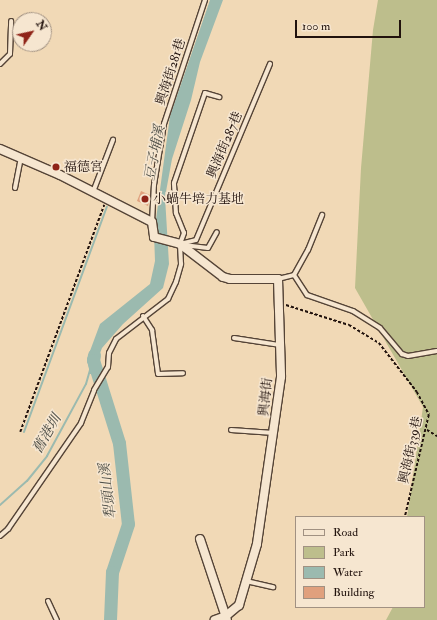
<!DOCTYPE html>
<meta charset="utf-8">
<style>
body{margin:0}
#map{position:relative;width:437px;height:620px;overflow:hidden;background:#f1d9b6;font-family:"IM FELL Double Pica","Noto Serif TC",serif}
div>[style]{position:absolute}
.green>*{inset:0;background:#bdbe8c}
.water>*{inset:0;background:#9bbaaf}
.stream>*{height:2px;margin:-1px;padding:0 1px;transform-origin:1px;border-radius:1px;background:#9bbaaf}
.river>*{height:13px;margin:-6.5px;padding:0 6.5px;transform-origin:6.5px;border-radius:6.5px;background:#9bbaaf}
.building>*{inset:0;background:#e0a07d}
.path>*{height:1.5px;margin-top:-0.75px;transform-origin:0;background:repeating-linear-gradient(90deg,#21120d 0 3px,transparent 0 5px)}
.roads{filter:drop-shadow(1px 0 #554437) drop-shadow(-1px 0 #554437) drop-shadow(0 1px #554437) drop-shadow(0 -1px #554437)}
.service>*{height:4px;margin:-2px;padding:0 2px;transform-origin:2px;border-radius:2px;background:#f6e6d0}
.minor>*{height:8px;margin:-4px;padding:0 4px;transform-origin:4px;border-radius:4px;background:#f6e6d0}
.dots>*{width:11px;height:11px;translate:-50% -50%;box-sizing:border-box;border:2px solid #f6e6d0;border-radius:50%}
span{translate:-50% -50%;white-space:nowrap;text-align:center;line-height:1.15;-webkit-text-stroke:3px #f6e6d0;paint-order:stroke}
.street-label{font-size:13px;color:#21120d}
.poi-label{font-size:13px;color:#21120d}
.left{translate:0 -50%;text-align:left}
.water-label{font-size:14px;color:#4c4d46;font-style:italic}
.legend{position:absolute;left:295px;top:516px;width:130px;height:92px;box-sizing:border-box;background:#f6e6d0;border:1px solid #a19182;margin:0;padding:5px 7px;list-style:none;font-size:12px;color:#21120d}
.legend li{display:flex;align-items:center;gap:8px;height:20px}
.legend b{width:20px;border:1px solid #a19182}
.north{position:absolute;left:12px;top:12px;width:40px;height:40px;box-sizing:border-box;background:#f6e6d0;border:1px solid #a19182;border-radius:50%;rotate:56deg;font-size:11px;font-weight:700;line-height:16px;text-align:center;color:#21120d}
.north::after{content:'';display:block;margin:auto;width:14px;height:18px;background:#8f2418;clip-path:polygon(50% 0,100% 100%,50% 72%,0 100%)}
.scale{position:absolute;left:295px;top:20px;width:106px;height:18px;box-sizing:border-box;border:2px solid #21120d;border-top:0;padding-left:5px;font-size:12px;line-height:14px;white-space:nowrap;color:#21120d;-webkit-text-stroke:3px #f6e6d0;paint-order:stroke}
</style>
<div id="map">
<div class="green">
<div style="clip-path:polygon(378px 0,437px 0,437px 620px,386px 620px,393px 607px,424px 607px,424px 517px,407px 517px,423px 407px,355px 288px,361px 168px,373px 30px)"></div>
</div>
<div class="water">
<div style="clip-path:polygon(210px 0,223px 0,200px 62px,191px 100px,172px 159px,165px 197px,169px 264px,163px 288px,123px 324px,102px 348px,99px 356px,101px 365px,95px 374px,90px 374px,87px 359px,100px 324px,150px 284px,155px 261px,154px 234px,170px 116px)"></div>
</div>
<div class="stream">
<div style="left:24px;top:432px;width:240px;rotate:-69.8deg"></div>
<div style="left:0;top:505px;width:36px;rotate:-42deg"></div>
<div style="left:27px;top:481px;width:32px;rotate:-51deg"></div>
<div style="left:47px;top:456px;width:82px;rotate:-61.6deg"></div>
<div style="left:86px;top:384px;width:15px;rotate:-74deg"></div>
</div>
<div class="river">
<div style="left:94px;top:355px;width:5px;rotate:101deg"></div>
<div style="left:93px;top:360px;width:87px;rotate:72.6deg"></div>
<div style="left:119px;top:443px;width:81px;rotate:83.7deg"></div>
<div style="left:128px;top:524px;width:51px;rotate:108.4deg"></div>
<div style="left:112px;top:572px;width:48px;rotate:92.4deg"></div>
</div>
<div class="building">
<div style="clip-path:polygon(141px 191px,150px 195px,148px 206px,137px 201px)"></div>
</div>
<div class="path">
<div style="left:286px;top:305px;width:66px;rotate:17.6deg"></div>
<div style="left:349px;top:325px;width:35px;rotate:31deg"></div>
<div style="left:379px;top:343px;width:62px;rotate:52.2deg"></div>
<div style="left:417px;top:392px;width:26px;rotate:62deg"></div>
<div style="left:429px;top:415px;width:105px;rotate:103.2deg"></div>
<div style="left:427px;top:430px;width:12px;rotate:31deg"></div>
<div style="left:20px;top:432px;width:242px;rotate:-69.7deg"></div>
</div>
<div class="roads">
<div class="service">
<div style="left:0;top:64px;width:14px;rotate:-45deg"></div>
<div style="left:10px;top:54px;width:33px;rotate:-88deg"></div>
<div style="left:15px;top:188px;width:31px;rotate:-79deg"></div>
<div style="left:93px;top:192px;width:56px;rotate:-69deg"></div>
<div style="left:152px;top:222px;width:37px;rotate:-87deg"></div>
<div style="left:154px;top:185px;width:62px;rotate:-80.7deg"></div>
<div style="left:164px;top:124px;width:131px;rotate:-71.7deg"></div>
<div style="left:180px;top:244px;width:16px;rotate:-14deg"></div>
<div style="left:196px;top:240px;width:191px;rotate:-67.2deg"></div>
<div style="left:184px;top:245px;width:24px;rotate:7deg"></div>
<div style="left:208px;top:248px;width:18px;rotate:-61deg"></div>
<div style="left:294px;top:275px;width:24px;rotate:57deg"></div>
<div style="left:307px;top:295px;width:49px;rotate:19.2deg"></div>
<div style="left:353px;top:311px;width:32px;rotate:32deg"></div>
<div style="left:380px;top:328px;width:34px;rotate:50deg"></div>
<div style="left:402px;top:354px;width:6px;rotate:18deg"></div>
<div style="left:408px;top:356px;width:29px;rotate:-10deg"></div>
<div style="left:278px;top:279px;width:16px;rotate:-14deg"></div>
<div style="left:294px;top:275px;width:29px;rotate:-61deg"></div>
<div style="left:308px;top:250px;width:38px;rotate:-68deg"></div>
<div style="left:143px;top:316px;width:17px;rotate:57deg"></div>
<div style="left:152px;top:330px;width:44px;rotate:82.2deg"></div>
<div style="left:158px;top:374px;width:25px;rotate:-2deg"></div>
<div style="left:234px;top:338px;width:47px;rotate:8.7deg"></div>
<div style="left:231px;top:430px;width:43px;rotate:4deg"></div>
<div style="left:0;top:536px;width:11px;rotate:-41deg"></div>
<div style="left:8px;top:529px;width:129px;rotate:-55.4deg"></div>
<div style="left:81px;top:423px;width:35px;rotate:-68deg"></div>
<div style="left:94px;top:390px;width:27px;rotate:-59deg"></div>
<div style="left:108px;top:367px;width:14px;rotate:-86deg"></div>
<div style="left:109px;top:353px;width:16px;rotate:-63deg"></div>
<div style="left:116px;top:339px;width:66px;rotate:-37.6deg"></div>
<div style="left:168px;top:299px;width:19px;rotate:-65deg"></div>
<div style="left:176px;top:282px;width:19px;rotate:-74deg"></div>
<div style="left:181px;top:264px;width:20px;rotate:-93deg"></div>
<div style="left:180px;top:244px;width:12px;rotate:-70deg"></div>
<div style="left:184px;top:233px;width:22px;rotate:-112deg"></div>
<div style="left:176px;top:213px;width:30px;rotate:-94deg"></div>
<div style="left:174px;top:183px;width:95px;rotate:-71deg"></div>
<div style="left:205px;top:93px;width:15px;rotate:16deg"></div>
<div style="left:246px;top:581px;width:28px;rotate:13deg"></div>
<div style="left:48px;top:601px;width:21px;rotate:65deg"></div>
</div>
<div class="minor">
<div style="left:0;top:149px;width:65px;rotate:23.4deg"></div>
<div style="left:60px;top:175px;width:103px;rotate:27.1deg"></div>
<div style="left:152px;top:222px;width:15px;rotate:82deg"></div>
<div style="left:154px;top:237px;width:27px;rotate:15deg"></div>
<div style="left:180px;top:244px;width:54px;rotate:37.5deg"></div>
<div style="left:223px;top:277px;width:7px;rotate:16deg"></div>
<div style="left:230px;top:279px;width:48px"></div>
<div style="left:278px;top:279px;width:98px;rotate:88.2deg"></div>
<div style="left:281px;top:377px;width:169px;rotate:98.2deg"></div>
<div style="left:257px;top:544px;width:64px;rotate:106.4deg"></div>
<div style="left:239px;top:605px;width:17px;rotate:140deg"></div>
<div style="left:226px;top:616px;width:12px;rotate:160deg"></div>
<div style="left:200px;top:539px;width:85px;rotate:71.6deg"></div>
</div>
</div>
<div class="dots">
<div style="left:56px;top:167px;background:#8f2418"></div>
<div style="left:145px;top:199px;background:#8f2418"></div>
</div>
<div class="street-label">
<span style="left:171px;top:72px;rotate:-72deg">興海街281巷</span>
<span style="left:225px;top:145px;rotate:-67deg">興海街287巷</span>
<span style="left:266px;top:397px;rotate:-84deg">興海街</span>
<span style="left:411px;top:450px;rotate:-78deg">興海街339巷</span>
</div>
<div class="poi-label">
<span class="left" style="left:64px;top:167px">福德宮</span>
<span class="left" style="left:153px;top:199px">小蝸牛培力基地</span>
</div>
<div class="water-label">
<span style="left:155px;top:153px;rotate:-79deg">豆子埔溪</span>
<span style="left:47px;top:434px;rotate:-60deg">舊港圳</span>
<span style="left:108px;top:491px;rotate:-97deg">犁頭山溪</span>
</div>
<ul class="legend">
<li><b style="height:5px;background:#f6e6d0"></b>Road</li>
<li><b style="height:11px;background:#bdbe8c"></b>Park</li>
<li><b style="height:11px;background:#9bbaaf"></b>Water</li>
<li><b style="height:11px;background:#e0a07d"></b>Building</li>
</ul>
<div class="north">N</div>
<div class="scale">100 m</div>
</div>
